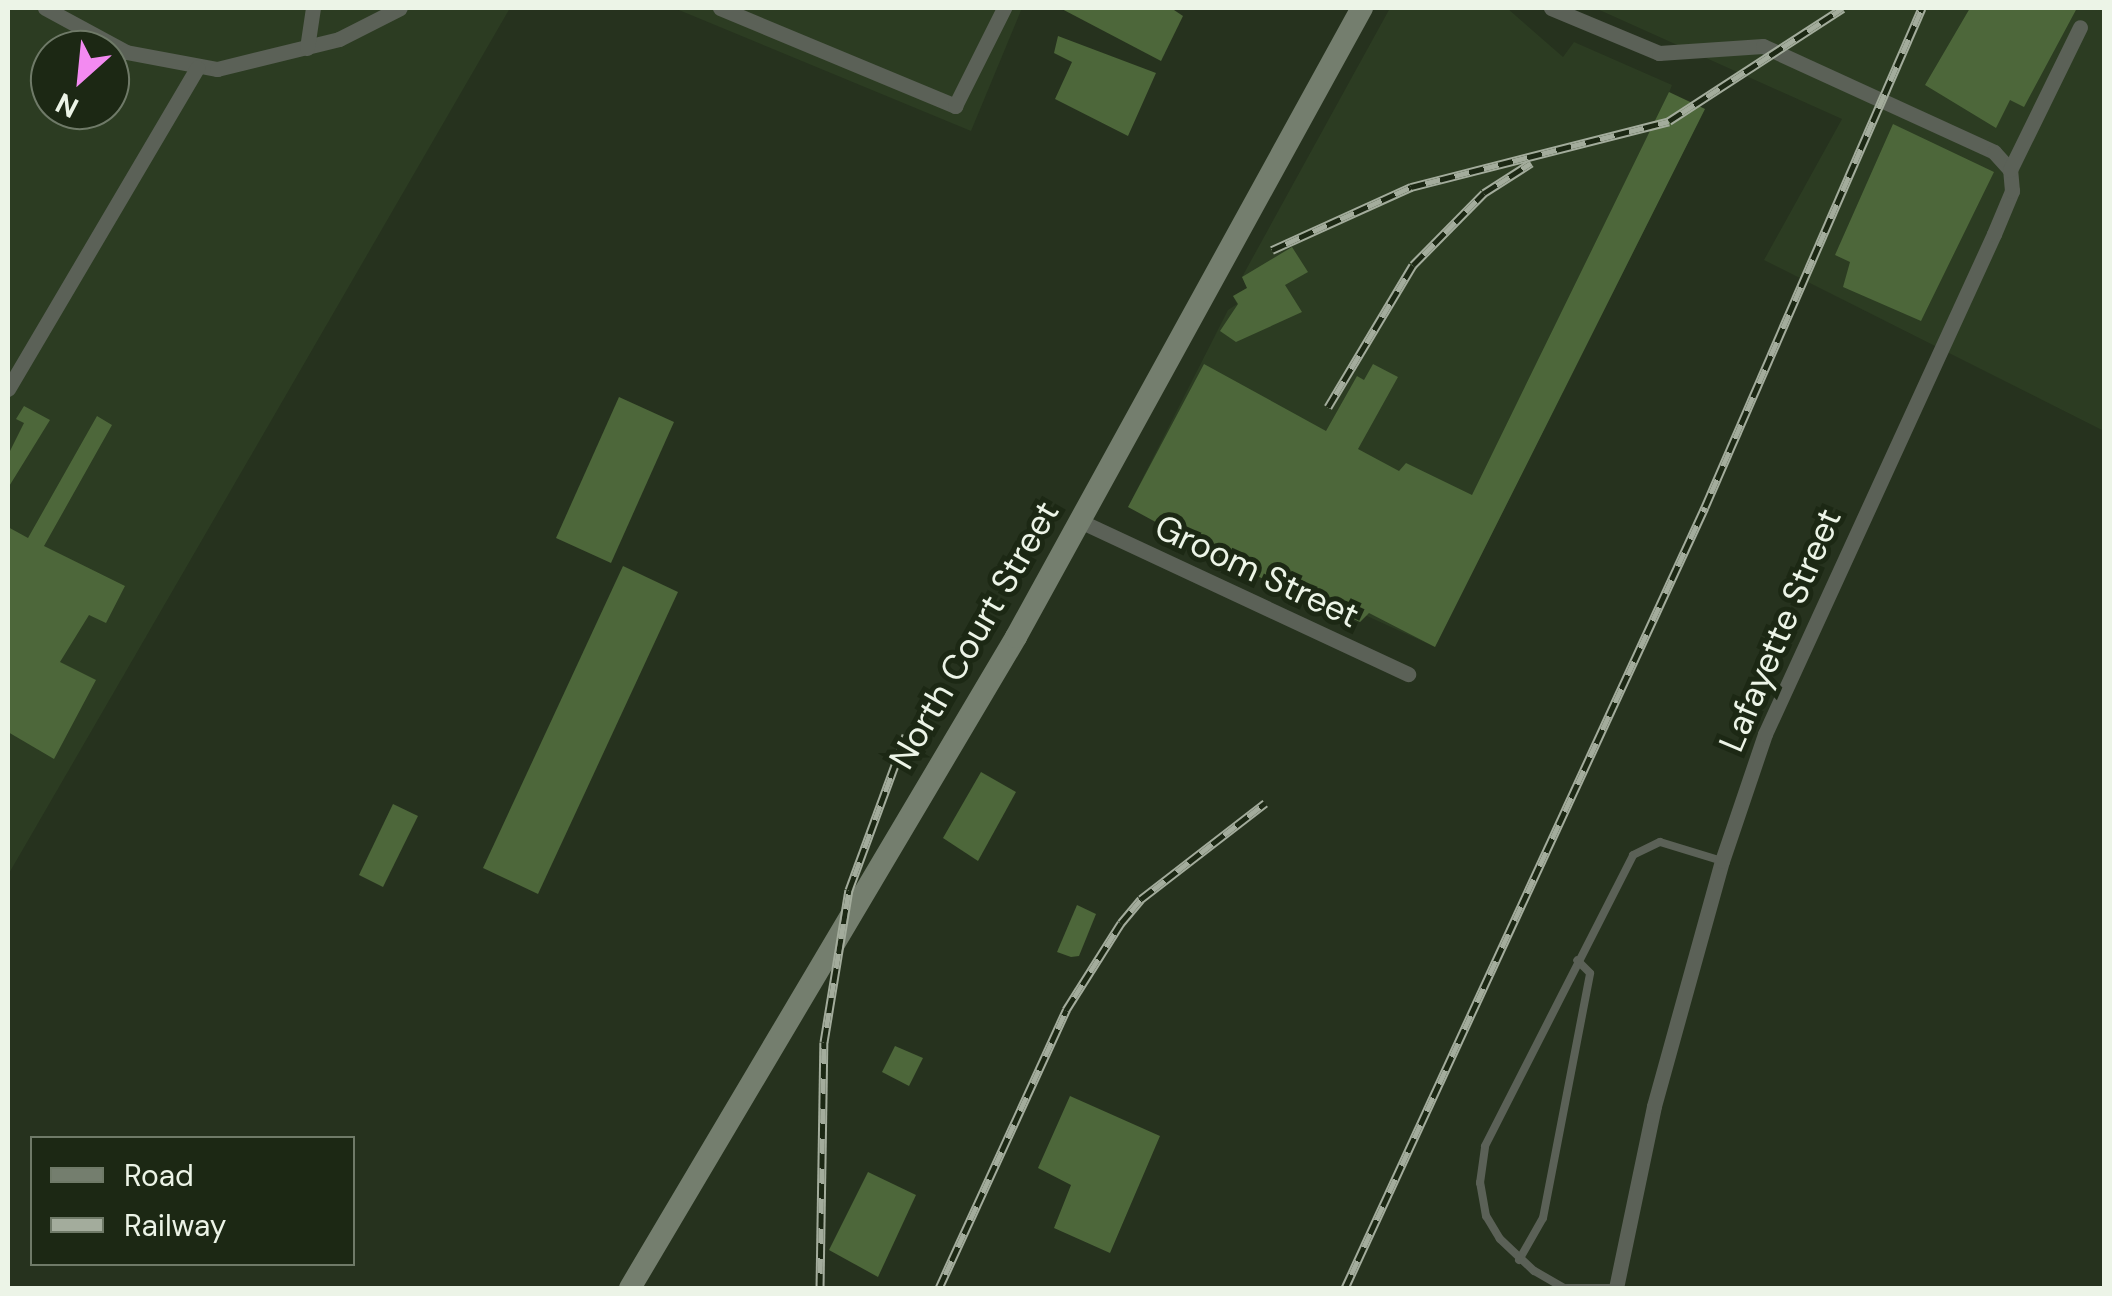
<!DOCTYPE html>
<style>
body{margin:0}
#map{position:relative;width:2112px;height:1296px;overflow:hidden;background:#26321e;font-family:"DM Sans",sans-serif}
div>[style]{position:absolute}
.built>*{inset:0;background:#2c3c22}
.building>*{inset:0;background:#4d673a}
.lane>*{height:8px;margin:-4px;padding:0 4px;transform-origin:4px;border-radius:4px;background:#5b6157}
.street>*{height:15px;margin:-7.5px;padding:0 7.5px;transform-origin:7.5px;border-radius:7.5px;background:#5b6157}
.secondary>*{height:22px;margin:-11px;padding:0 11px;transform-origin:11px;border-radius:11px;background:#747e6e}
.rail>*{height:9px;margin-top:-4.5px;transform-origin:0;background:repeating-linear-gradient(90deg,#1c2814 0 15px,#a3ac9c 0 30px);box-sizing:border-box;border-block:2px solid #a3ac9c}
span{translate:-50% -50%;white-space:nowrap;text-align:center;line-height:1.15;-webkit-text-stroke:10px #1c2814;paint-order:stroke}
.street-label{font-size:35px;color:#ecf4e7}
.frame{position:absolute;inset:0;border:10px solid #ecf4e7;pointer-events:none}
.legend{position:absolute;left:30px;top:1136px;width:325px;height:130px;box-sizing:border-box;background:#1c2814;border:2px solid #6f7a68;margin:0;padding:12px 18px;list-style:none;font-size:30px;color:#ecf4e7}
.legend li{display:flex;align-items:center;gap:20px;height:50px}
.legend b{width:50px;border:2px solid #6f7a68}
.north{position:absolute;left:30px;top:30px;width:100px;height:100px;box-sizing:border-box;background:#1c2814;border:2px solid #6f7a68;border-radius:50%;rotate:207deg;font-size:28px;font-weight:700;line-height:40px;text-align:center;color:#ecf4e7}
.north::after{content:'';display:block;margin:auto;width:35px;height:45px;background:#f38af1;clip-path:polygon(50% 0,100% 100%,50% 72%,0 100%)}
</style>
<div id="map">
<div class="built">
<div style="clip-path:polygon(evenodd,8px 8px,510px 8px,8px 875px,8px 8px,50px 50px,110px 50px,110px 110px,50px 110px,50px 50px)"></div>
<div style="clip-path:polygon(674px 8px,1022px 8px,971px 131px)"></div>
<div style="clip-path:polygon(1390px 8px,1507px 8px,1563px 57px,1574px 42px,1672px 85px,1669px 93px,1705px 109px,1435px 647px,1128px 507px,1228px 310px,1237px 304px,1233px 296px,1247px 288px,1242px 277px)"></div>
<div style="clip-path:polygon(1595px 8px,2104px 8px,2104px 431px,1764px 260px,1842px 119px)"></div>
</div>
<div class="building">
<div style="clip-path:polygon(1060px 8px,1171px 8px,1183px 16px,1161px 61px)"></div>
<div style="clip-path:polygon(1970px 8px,2077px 8px,2024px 107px,2010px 100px,1996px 128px,1925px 85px)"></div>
<div style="clip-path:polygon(1058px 36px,1156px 73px,1128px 136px,1055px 99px,1072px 62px,1054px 53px)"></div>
<div style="clip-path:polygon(1669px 92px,1705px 109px,1435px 647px,1369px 613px,1360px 622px,1246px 571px,1128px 507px,1204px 364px,1326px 431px,1357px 376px,1364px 380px,1373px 364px,1398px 377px,1358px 449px,1399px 471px,1406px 463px,1472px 495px)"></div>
<div style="clip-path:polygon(1893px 124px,1994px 172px,1921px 321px,1843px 287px,1850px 262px,1835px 255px)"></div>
<div style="clip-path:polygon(1292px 247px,1308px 272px,1285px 285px,1302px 312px,1236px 342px,1220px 331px,1238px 304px,1233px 296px,1247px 288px,1242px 277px)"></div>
<div style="clip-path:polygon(619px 397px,674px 422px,611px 563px,556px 538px)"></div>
<div style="clip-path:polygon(24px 406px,50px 420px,8px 488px,8px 455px,24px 423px,16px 419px)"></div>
<div style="clip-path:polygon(97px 416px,112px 425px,44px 546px,125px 586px,106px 623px,89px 615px,60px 662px,96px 680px,54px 759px,8px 732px,8px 527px,28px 538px)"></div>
<div style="clip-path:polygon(623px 566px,678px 592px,538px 894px,483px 868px)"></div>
<div style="clip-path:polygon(981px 772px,1016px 792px,978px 861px,943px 838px)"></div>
<div style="clip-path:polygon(393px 804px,418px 816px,383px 887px,359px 875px)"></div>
<div style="clip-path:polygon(1077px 905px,1096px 914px,1079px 956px,1071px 957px,1057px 952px)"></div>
<div style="clip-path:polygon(895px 1046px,923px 1058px,909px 1086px,882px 1072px)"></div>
<div style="clip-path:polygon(1070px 1096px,1160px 1136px,1110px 1253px,1054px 1228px,1071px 1185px,1038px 1168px)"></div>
<div style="clip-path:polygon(868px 1172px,916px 1195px,878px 1277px,829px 1250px)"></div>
</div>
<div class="lane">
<div style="left:1519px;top:1260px;width:48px;rotate:-60.3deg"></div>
<div style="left:1543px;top:1218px;width:249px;rotate:-79.1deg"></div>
<div style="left:1590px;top:973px;width:18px;rotate:-135deg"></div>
<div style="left:1613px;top:1288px;width:49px;rotate:180deg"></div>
<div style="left:1564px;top:1288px;width:34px;rotate:-150deg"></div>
<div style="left:1534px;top:1271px;width:47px;rotate:-136.7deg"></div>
<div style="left:1500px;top:1239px;width:27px;rotate:-121deg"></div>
<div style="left:1486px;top:1216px;width:34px;rotate:-100deg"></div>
<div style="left:1480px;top:1183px;width:37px;rotate:-82deg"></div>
<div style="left:1485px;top:1146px;width:326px;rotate:-63deg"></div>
<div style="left:1633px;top:855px;width:30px;rotate:-26deg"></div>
<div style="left:1660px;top:842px;width:65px;rotate:17deg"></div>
</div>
<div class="street">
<div style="left:45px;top:8px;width:92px;rotate:28.5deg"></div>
<div style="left:126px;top:52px;width:93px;rotate:10.6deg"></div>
<div style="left:217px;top:69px;width:126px;rotate:-13.8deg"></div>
<div style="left:339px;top:39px;width:68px;rotate:-26.9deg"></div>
<div style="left:720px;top:8px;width:255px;rotate:22.6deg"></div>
<div style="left:955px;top:106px;width:110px;rotate:-63.4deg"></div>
<div style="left:1551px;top:8px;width:117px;rotate:22.6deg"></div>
<div style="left:1659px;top:53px;width:104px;rotate:-3.9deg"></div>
<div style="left:1763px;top:46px;width:254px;rotate:24.6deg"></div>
<div style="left:1994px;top:152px;width:24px;rotate:48deg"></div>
<div style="left:307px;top:48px;width:40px;rotate:-81.5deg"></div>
<div style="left:8px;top:389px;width:373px;rotate:-59.5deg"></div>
<div style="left:1082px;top:522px;width:360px;rotate:25deg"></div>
<div style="left:1616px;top:1288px;width:186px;rotate:-78.2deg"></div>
<div style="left:1654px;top:1106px;width:254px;rotate:-74.5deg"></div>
<div style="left:1722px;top:861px;width:134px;rotate:-71.3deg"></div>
<div style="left:1765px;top:734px;width:550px;rotate:-65.39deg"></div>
<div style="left:1994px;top:234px;width:47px;rotate:-67.3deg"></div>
<div style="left:2012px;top:191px;width:21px;rotate:-95deg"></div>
<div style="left:2010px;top:170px;width:159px;rotate:-63.9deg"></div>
</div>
<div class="secondary">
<div style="left:630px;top:1288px;width:757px;rotate:-59.33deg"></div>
<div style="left:1016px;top:637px;width:718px;rotate:-61.19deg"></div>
</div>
<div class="rail">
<div style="left:1272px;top:250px;width:153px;rotate:-24.4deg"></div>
<div style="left:1411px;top:187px;width:266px;rotate:-14.3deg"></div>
<div style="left:1669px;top:121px;width:207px;rotate:-33deg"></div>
<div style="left:1328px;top:407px;width:165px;rotate:-59.1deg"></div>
<div style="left:1413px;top:265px;width:101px;rotate:-45.4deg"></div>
<div style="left:1484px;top:193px;width:56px;rotate:-32.6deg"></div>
<div style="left:820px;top:1288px;width:246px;rotate:-89.1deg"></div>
<div style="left:824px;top:1042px;width:154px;rotate:-80.7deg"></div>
<div style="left:849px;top:890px;width:165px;rotate:-69.8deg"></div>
<div style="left:939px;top:1288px;width:306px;rotate:-65.4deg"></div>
<div style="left:1066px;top:1010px;width:103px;rotate:-57.7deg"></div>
<div style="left:1121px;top:923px;width:31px;rotate:-50deg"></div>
<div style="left:1141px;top:899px;width:157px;rotate:-37.7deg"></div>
<div style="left:1345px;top:1288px;width:860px;rotate:-65.25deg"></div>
<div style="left:1705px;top:507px;width:544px;rotate:-66.5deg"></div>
</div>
<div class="street-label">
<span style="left:1257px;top:571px;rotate:25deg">Groom Street</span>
<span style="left:1780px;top:630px;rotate:-67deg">Lafayette Street</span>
<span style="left:974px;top:635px;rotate:-60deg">North Court Street</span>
</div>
<div class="frame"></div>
<ul class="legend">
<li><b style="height:12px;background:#747e6e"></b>Road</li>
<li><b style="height:12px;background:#a3ac9c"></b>Railway</li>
</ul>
<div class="north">N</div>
</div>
